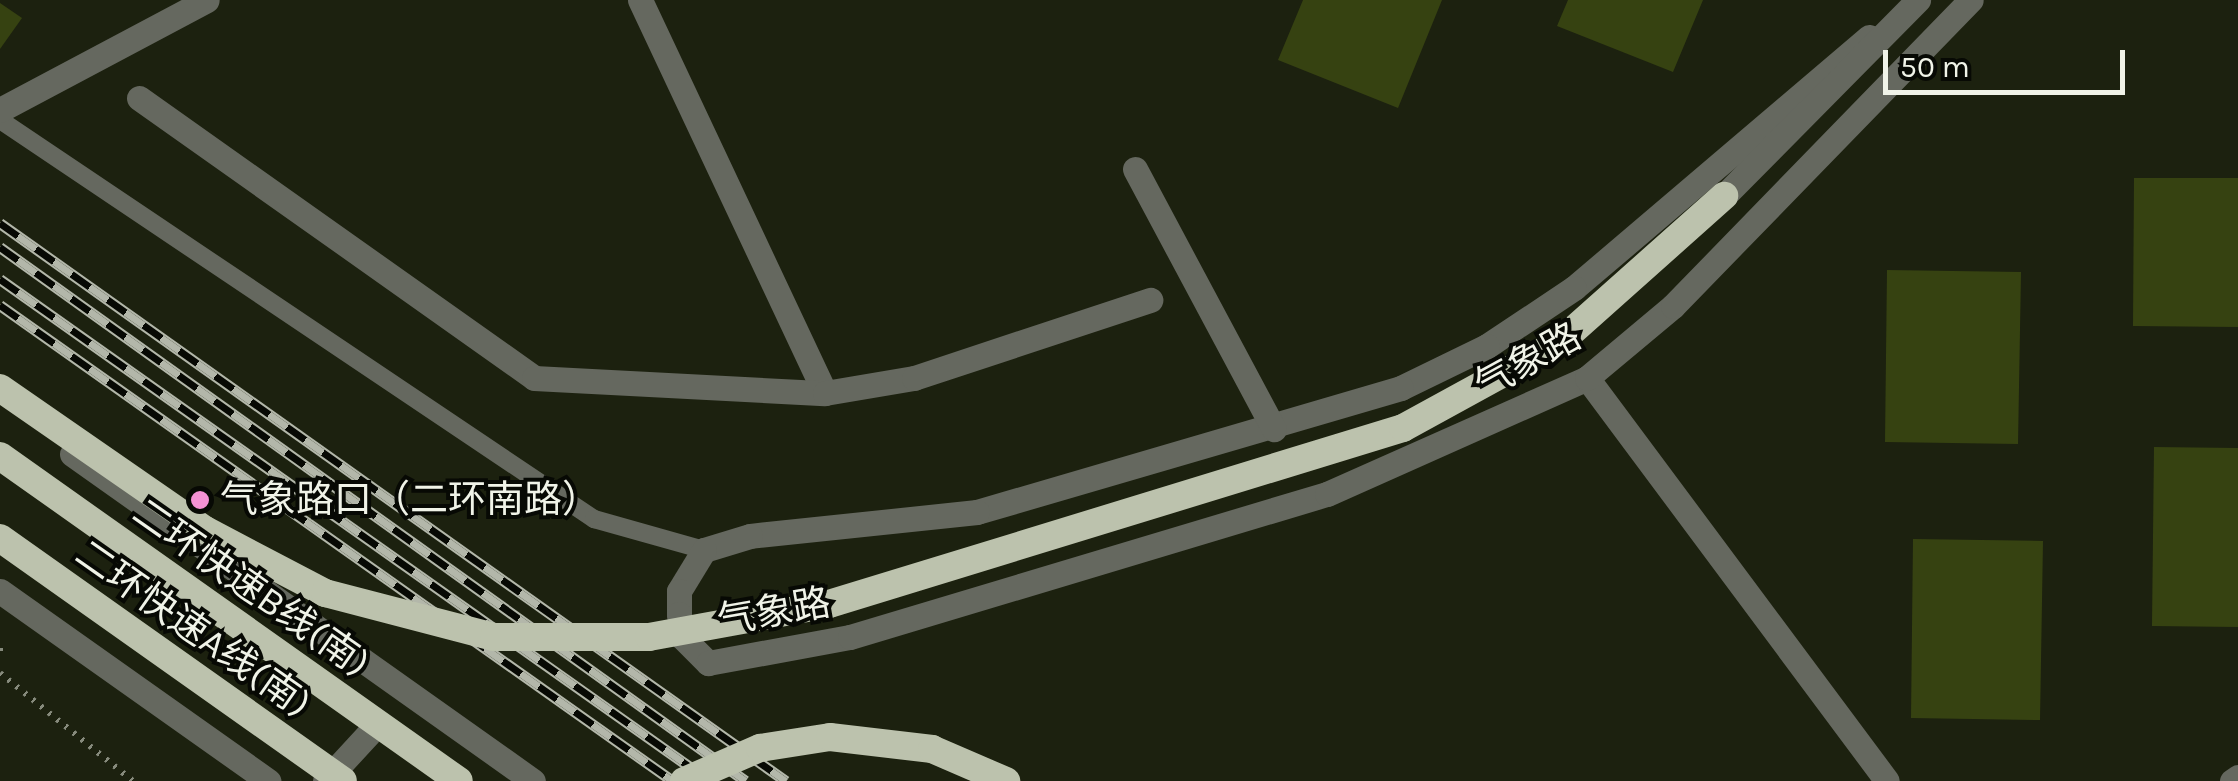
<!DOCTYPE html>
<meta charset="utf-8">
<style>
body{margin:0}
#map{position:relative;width:2238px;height:781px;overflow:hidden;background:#1c210f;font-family:Karla,"Noto Sans SC",sans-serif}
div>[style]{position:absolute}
.building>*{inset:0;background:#364211}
.path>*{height:6px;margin-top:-3px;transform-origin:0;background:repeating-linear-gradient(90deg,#868a7c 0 2.5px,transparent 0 10.5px)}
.service>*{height:18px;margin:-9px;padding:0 9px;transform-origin:9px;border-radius:9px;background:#65685f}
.minor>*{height:25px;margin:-12.5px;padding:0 12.5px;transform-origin:12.5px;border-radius:12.5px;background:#65685f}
.tertiary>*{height:25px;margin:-12.5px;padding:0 12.5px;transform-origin:12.5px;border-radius:12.5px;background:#65685f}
.trunk>*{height:28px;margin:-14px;padding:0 14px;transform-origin:14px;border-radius:14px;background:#bcc2ad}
.rail>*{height:11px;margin-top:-5.5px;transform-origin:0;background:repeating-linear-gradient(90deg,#070904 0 22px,#b3b7aa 0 44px);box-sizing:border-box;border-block:2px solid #b3b7aa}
.trunk-bridge>*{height:28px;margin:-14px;padding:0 14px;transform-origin:14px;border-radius:14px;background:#bcc2ad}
.dots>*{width:28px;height:28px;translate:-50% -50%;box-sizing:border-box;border:5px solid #070904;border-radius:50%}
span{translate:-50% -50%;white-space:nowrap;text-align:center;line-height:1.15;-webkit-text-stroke:8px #070904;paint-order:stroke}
.street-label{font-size:38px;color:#f0f3e8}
.poi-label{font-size:38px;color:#f0f3e8}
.left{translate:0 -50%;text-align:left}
.scale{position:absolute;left:1883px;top:50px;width:242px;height:45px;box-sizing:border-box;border:5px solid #f0f3e8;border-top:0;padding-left:12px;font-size:30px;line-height:35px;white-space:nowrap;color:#f0f3e8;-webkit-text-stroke:8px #070904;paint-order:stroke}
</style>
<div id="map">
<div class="building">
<div style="clip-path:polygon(1303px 0,1442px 0,1398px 108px,1278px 60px)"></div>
<div style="clip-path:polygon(1568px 0,1703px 0,1673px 72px,1557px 26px)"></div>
<div style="clip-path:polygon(0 3px,22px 18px,0 49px)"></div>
<div style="clip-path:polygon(2134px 178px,2238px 178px,2238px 327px,2133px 326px)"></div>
<div style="clip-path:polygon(1887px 270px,2021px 272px,2018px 444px,1885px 442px)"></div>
<div style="clip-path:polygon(2154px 447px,2238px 448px,2238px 627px,2152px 626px)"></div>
<div style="clip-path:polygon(1913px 539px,2043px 541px,2040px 720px,1911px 718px)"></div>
</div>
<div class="path">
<div style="left:0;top:648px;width:4px;rotate:90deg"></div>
<div style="left:0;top:673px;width:171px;rotate:39.1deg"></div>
</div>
<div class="service">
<div style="left:0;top:120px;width:716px;rotate:33.89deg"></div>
<div style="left:594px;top:519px;width:114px;rotate:15.7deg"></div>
</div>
<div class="minor">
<div style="left:640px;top:0;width:434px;rotate:64.8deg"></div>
<div style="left:1869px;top:37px;width:387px;rotate:139.6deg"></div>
<div style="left:1574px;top:288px;width:105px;rotate:146.3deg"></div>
<div style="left:1487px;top:346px;width:96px;rotate:154deg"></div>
<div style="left:1401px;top:388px;width:442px;rotate:163.7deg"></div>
<div style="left:977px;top:512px;width:228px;rotate:174deg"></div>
<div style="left:750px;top:536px;width:48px;rotate:163.1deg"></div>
<div style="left:704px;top:550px;width:48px;rotate:121.4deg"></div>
<div style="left:679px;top:591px;width:23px;rotate:90deg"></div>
<div style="left:679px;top:614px;width:23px;rotate:83deg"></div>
<div style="left:682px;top:637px;width:37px;rotate:45deg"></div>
<div style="left:708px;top:663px;width:144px;rotate:-10.4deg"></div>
<div style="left:850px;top:637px;width:498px;rotate:-16.7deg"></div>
<div style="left:1327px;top:494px;width:285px;rotate:-24deg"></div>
<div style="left:1587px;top:378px;width:502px;rotate:53.34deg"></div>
<div style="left:139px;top:98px;width:484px;rotate:35.3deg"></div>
<div style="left:534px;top:378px;width:291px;rotate:3deg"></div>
<div style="left:825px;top:393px;width:90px;rotate:-9.6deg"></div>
<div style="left:914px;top:378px;width:249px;rotate:-18.3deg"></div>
<div style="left:0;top:110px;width:234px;rotate:-28deg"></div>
<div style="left:1135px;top:169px;width:295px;rotate:61.9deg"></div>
<div style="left:72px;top:454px;width:565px;rotate:35.35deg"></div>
<div style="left:0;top:591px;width:329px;rotate:35.3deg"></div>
<div style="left:325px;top:781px;width:69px;rotate:-47.3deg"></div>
<div style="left:2232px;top:781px;width:7px;rotate:-34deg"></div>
</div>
<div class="tertiary">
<div style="left:1724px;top:196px;width:276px;rotate:-45.3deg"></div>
<div style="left:1587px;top:378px;width:112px;rotate:-39.9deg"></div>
<div style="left:1673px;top:306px;width:427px;rotate:-45.8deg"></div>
</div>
<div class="trunk">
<div style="left:0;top:456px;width:562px;rotate:35.3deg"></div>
</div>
<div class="rail">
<div style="left:0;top:223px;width:964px;rotate:35.37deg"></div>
<div style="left:0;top:247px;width:917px;rotate:35.6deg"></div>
<div style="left:0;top:279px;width:870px;rotate:35.26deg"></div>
<div style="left:0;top:305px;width:824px;rotate:35.27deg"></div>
</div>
<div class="trunk-bridge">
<div style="left:0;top:388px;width:249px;rotate:34.7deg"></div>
<div style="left:205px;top:530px;width:136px;rotate:27.7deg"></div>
<div style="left:325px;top:593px;width:175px;rotate:14.6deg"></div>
<div style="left:494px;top:637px;width:155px"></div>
<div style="left:649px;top:637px;width:183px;rotate:-10.4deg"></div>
<div style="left:829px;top:604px;width:600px;rotate:-17.05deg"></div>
<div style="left:1403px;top:428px;width:179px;rotate:-28.7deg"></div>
<div style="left:1560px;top:342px;width:220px;rotate:-41.7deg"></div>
<div style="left:0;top:538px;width:420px;rotate:35.3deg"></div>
<div style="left:684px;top:781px;width:83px;rotate:-23.5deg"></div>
<div style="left:760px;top:748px;width:71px;rotate:-8.9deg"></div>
<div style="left:830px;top:737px;width:103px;rotate:6.7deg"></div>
<div style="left:932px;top:749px;width:81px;rotate:23.4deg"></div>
</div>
<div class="dots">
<div style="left:200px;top:500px;background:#f491d4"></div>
</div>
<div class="street-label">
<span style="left:1528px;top:361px;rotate:-29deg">气象路</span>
<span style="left:251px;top:588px;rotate:35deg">二环快速B线(南)</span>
<span style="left:774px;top:612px;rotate:-10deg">气象路</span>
<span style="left:193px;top:629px;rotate:35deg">二环快速A线(南)</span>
</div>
<div class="poi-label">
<span class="left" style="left:220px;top:500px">气象路口（二环南路）</span>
</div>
<div class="scale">50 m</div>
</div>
